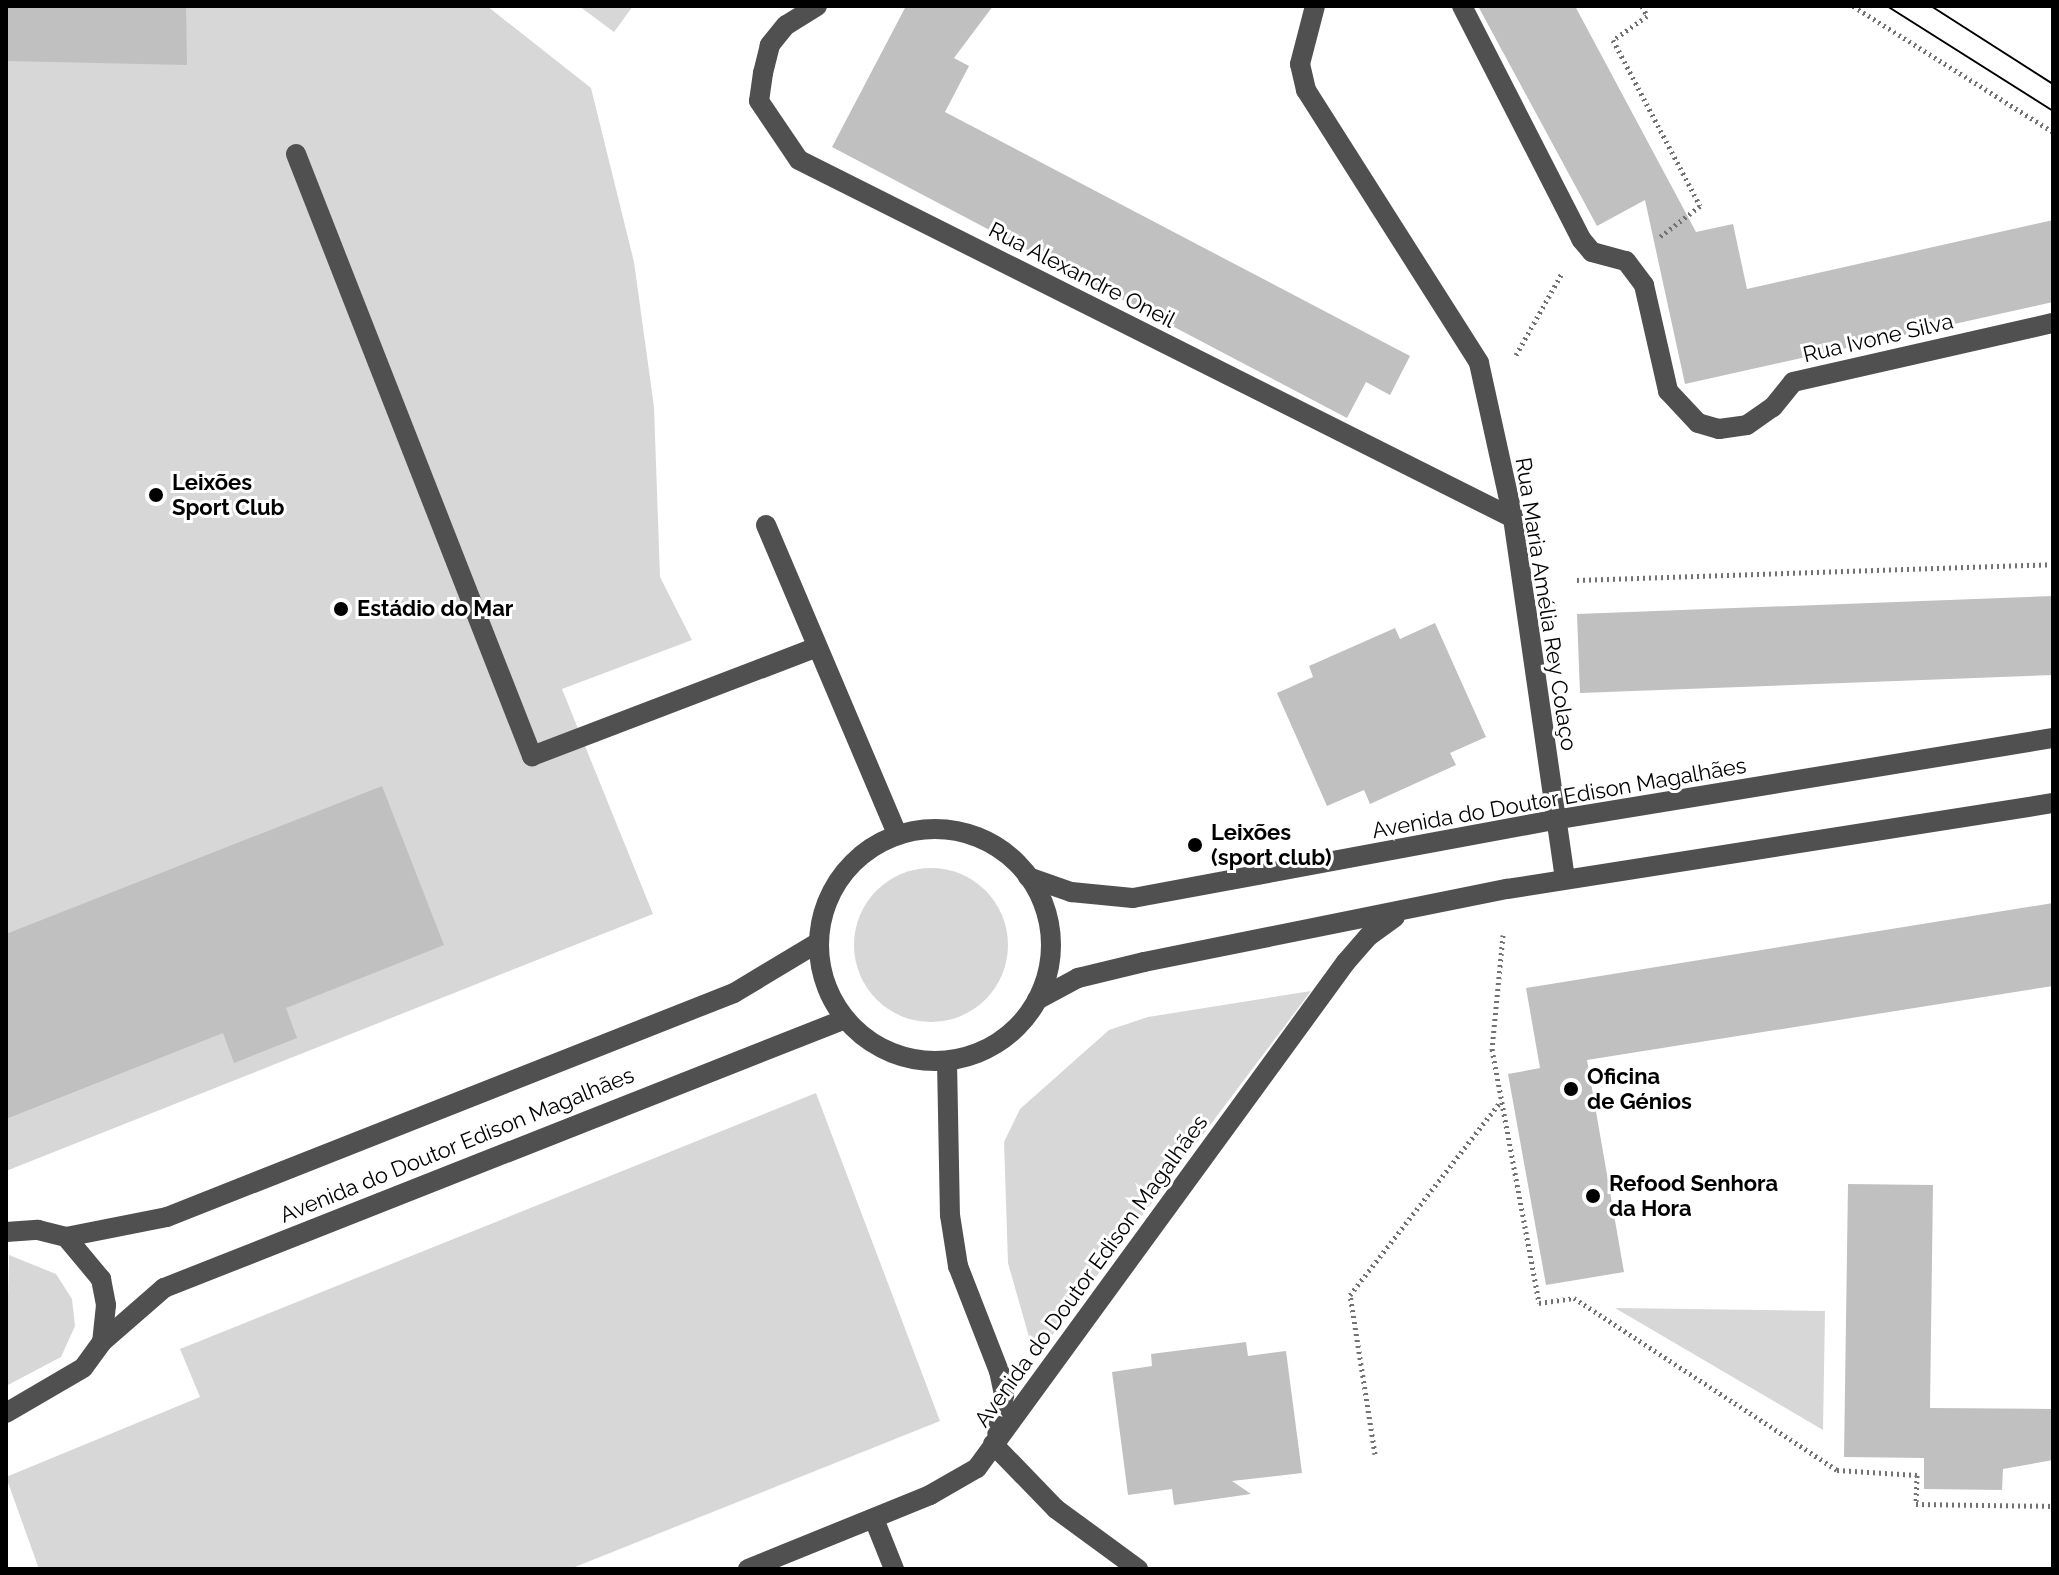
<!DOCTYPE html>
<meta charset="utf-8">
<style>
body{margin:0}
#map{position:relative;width:2059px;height:1575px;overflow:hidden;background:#fff;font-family:Raleway,sans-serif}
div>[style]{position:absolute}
.green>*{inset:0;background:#d7d7d7}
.round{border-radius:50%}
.building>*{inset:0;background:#c0c0c0}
.path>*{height:5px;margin-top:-2.5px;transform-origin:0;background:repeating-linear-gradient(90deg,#727272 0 2px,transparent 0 6px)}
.minor>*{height:20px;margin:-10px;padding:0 10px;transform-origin:10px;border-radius:10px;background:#505050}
.minor>.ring{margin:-10px;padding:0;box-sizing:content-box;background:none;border:20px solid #505050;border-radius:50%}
.tram>*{height:2px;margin:-1px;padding:0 1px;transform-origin:1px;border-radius:1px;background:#000}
.dots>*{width:22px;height:22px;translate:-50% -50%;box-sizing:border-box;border:4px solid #fff;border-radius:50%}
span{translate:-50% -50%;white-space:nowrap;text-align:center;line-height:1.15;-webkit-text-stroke:6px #fff;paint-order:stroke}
.street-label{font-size:22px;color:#000}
.poi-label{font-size:22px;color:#000;font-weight:700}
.left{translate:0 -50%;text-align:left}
.frame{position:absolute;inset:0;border:8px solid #000;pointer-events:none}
</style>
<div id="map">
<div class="green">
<div style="clip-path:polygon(6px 6px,487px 6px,591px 88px,634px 262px,654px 407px,660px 577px,692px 640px,562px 689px,653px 914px,6px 1171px)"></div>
<div style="clip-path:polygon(579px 6px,633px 6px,614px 32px)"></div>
<div class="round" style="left:854px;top:868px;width:154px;height:154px"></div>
<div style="clip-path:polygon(1311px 991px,1035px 1358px,1008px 1263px,1004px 1142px,1020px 1109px,1109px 1030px,1148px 1017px)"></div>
<div style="clip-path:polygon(816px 1093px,940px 1421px,570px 1569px,39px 1569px,6px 1477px,200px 1397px,180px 1349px)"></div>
<div style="clip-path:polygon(9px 1255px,56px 1274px,72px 1299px,75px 1326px,61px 1357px,6px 1386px)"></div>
<div style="clip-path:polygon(1615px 1308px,1825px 1311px,1823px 1430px)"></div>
</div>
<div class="building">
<div style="clip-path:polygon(6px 6px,186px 6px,187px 65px,6px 61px)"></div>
<div style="clip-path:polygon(906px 6px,993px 6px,954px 58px,969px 66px,945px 112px,1410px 356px,1390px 395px,1366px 382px,1347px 418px,832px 147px)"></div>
<div style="clip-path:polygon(1478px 6px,1575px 6px,1696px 232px,1733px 224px,1747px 289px,2053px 220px,2053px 302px,1685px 384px,1645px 200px,1597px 226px)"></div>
<div style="clip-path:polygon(2053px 596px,2053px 675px,1580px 693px,1577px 614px)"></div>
<div style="clip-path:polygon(1435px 623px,1486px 737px,1450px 753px,1456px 765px,1370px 804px,1364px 790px,1327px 806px,1277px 693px,1313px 677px,1309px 666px,1395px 628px,1400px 639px)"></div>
<div style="clip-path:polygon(382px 786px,444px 945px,286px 1008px,297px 1038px,234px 1063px,223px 1033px,6px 1119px,6px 934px)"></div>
<div style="clip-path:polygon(2053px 903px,2053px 986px,1587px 1060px,1624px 1272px,1546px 1285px,1508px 1074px,1540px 1068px,1526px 988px)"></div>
<div style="clip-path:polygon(1848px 1184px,1933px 1185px,1930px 1408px,2053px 1409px,2053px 1460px,2003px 1469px,2002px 1490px,1924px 1489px,1924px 1458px,1844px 1457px)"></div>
<div style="clip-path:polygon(1246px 1342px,1248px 1356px,1286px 1351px,1302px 1473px,1232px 1481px,1251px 1494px,1174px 1505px,1172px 1489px,1128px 1495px,1112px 1372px,1152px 1366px,1151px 1354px)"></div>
</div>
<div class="path">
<div style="left:1642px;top:6px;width:11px;rotate:63deg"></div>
<div style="left:1647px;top:16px;width:42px;rotate:144.8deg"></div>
<div style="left:1613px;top:40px;width:187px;rotate:62.3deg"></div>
<div style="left:1700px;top:206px;width:54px;rotate:142.5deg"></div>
<div style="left:1853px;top:6px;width:236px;rotate:32.2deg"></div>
<div style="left:1516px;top:355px;width:94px;rotate:-60.7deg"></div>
<div style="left:1577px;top:580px;width:476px;rotate:-1.9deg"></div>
<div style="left:1503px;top:935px;width:115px;rotate:95.5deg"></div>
<div style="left:1492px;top:1049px;width:258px;rotate:79.5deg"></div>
<div style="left:1539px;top:1303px;width:35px;rotate:-8deg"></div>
<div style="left:1574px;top:1298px;width:314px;rotate:33.2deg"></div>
<div style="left:1837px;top:1470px;width:80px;rotate:3.6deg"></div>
<div style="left:1917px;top:1475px;width:29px;rotate:92deg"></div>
<div style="left:1916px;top:1504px;width:137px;rotate:0.8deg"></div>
<div style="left:1375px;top:1454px;width:161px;rotate:-98.9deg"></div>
<div style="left:1350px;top:1295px;width:246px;rotate:-52.1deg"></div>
</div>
<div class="minor">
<div style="left:817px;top:6px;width:36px;rotate:148deg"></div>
<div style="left:786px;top:25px;width:26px;rotate:129deg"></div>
<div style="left:770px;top:45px;width:29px;rotate:104deg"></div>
<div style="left:763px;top:73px;width:28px;rotate:98deg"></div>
<div style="left:759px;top:101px;width:71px;rotate:55.9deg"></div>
<div style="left:799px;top:160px;width:799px;rotate:26.63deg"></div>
<div style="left:1315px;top:6px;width:60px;rotate:104.5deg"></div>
<div style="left:1300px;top:64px;width:27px;rotate:77deg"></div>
<div style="left:1306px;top:90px;width:323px;rotate:57.6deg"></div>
<div style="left:1479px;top:363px;width:159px;rotate:77.6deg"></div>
<div style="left:1513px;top:518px;width:365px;rotate:81.8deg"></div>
<div style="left:1462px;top:6px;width:262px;rotate:62.9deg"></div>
<div style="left:1581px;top:239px;width:17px;rotate:50deg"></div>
<div style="left:1592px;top:252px;width:35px;rotate:15deg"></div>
<div style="left:1626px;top:261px;width:30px;rotate:53deg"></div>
<div style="left:1644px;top:285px;width:109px;rotate:77.2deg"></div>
<div style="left:1668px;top:391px;width:44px;rotate:46.8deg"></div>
<div style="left:1698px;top:423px;width:22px;rotate:16deg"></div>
<div style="left:1719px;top:429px;width:28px;rotate:-8deg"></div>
<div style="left:1747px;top:425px;width:32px;rotate:-35deg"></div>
<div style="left:1773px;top:407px;width:32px;rotate:-51deg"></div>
<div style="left:1793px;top:382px;width:267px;rotate:-12.8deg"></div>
<div style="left:296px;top:154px;width:647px;rotate:68.59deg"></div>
<div style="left:532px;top:756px;width:305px;rotate:-20.9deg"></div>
<div style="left:766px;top:525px;width:336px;rotate:67deg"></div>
<div class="ring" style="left:819px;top:829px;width:212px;height:212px"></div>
<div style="left:1028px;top:877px;width:46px;rotate:19.2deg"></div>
<div style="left:1071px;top:892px;width:62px;rotate:5.5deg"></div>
<div style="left:1133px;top:898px;width:428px;rotate:-10.5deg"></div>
<div style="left:1554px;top:820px;width:506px;rotate:-9.33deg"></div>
<div style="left:1037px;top:1000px;width:47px;rotate:-28.2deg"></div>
<div style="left:1078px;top:978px;width:68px;rotate:-13.6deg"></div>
<div style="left:1144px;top:962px;width:370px;rotate:-11.4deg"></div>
<div style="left:1507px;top:889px;width:553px;rotate:-8.95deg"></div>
<div style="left:947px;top:1061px;width:154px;rotate:88.9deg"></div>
<div style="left:950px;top:1215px;width:52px;rotate:81.1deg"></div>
<div style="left:958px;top:1266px;width:113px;rotate:68.7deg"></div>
<div style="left:999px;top:1371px;width:25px;rotate:78deg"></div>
<div style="left:1004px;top:1395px;width:39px;rotate:100deg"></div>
<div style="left:6px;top:1232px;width:32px;rotate:-4deg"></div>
<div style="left:38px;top:1230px;width:29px;rotate:14deg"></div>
<div style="left:66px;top:1237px;width:55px;rotate:50.2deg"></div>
<div style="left:101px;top:1279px;width:26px;rotate:79deg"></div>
<div style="left:106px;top:1305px;width:37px;rotate:96deg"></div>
<div style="left:102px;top:1342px;width:32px;rotate:126deg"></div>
<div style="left:83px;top:1368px;width:89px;rotate:149.7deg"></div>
<div style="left:66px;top:1237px;width:103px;rotate:-11.2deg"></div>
<div style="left:167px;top:1217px;width:610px;rotate:-21.56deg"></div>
<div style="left:734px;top:993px;width:99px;rotate:-31deg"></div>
<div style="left:102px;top:1342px;width:82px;rotate:-41.1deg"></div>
<div style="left:164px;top:1288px;width:732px;rotate:-21.55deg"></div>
<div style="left:993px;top:1444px;width:91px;rotate:45.9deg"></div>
<div style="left:1056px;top:1509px;width:102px;rotate:36.2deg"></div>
<div style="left:874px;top:1519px;width:54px;rotate:68.2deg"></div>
<div style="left:748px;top:1569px;width:196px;rotate:-22.1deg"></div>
<div style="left:930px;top:1495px;width:54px;rotate:-29.9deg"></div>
<div style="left:977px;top:1468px;width:626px;rotate:-53.9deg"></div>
<div style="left:1346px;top:962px;width:35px;rotate:-49deg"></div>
<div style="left:1369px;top:936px;width:32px;rotate:-36deg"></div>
</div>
<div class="tram">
<div style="left:1887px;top:6px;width:196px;rotate:32.3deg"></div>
<div style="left:1931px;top:6px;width:145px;rotate:32.6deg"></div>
</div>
<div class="dots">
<div style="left:156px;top:495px;background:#000"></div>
<div style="left:341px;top:609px;background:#000"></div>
<div style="left:1195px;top:845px;background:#000"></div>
<div style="left:1571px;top:1089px;background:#000"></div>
<div style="left:1593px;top:1196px;background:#000"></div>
</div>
<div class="street-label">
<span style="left:1082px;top:275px;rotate:27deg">Rua Alexandre Oneil</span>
<span style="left:1878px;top:338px;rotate:-13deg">Rua Ivone Silva</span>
<span style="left:1546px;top:604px;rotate:81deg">Rua Maria Amélia Rey Colaço</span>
<span style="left:1559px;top:798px;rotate:-10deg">Avenida do Doutor Edison Magalhães</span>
<span style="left:457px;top:1145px;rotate:-22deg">Avenida do Doutor Edison Magalhães</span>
<span style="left:1091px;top:1271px;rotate:-54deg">Avenida do Doutor Edison Magalhães</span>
</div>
<div class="poi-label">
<span class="left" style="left:172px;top:495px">Leixões<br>Sport Club</span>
<span class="left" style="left:357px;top:609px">Estádio do Mar</span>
<span class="left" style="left:1211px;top:845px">Leixões<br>(sport club)</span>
<span class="left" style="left:1587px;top:1089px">Oficina<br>de Génios</span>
<span class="left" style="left:1609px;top:1196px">Refood Senhora<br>da Hora</span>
</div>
<div class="frame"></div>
</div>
